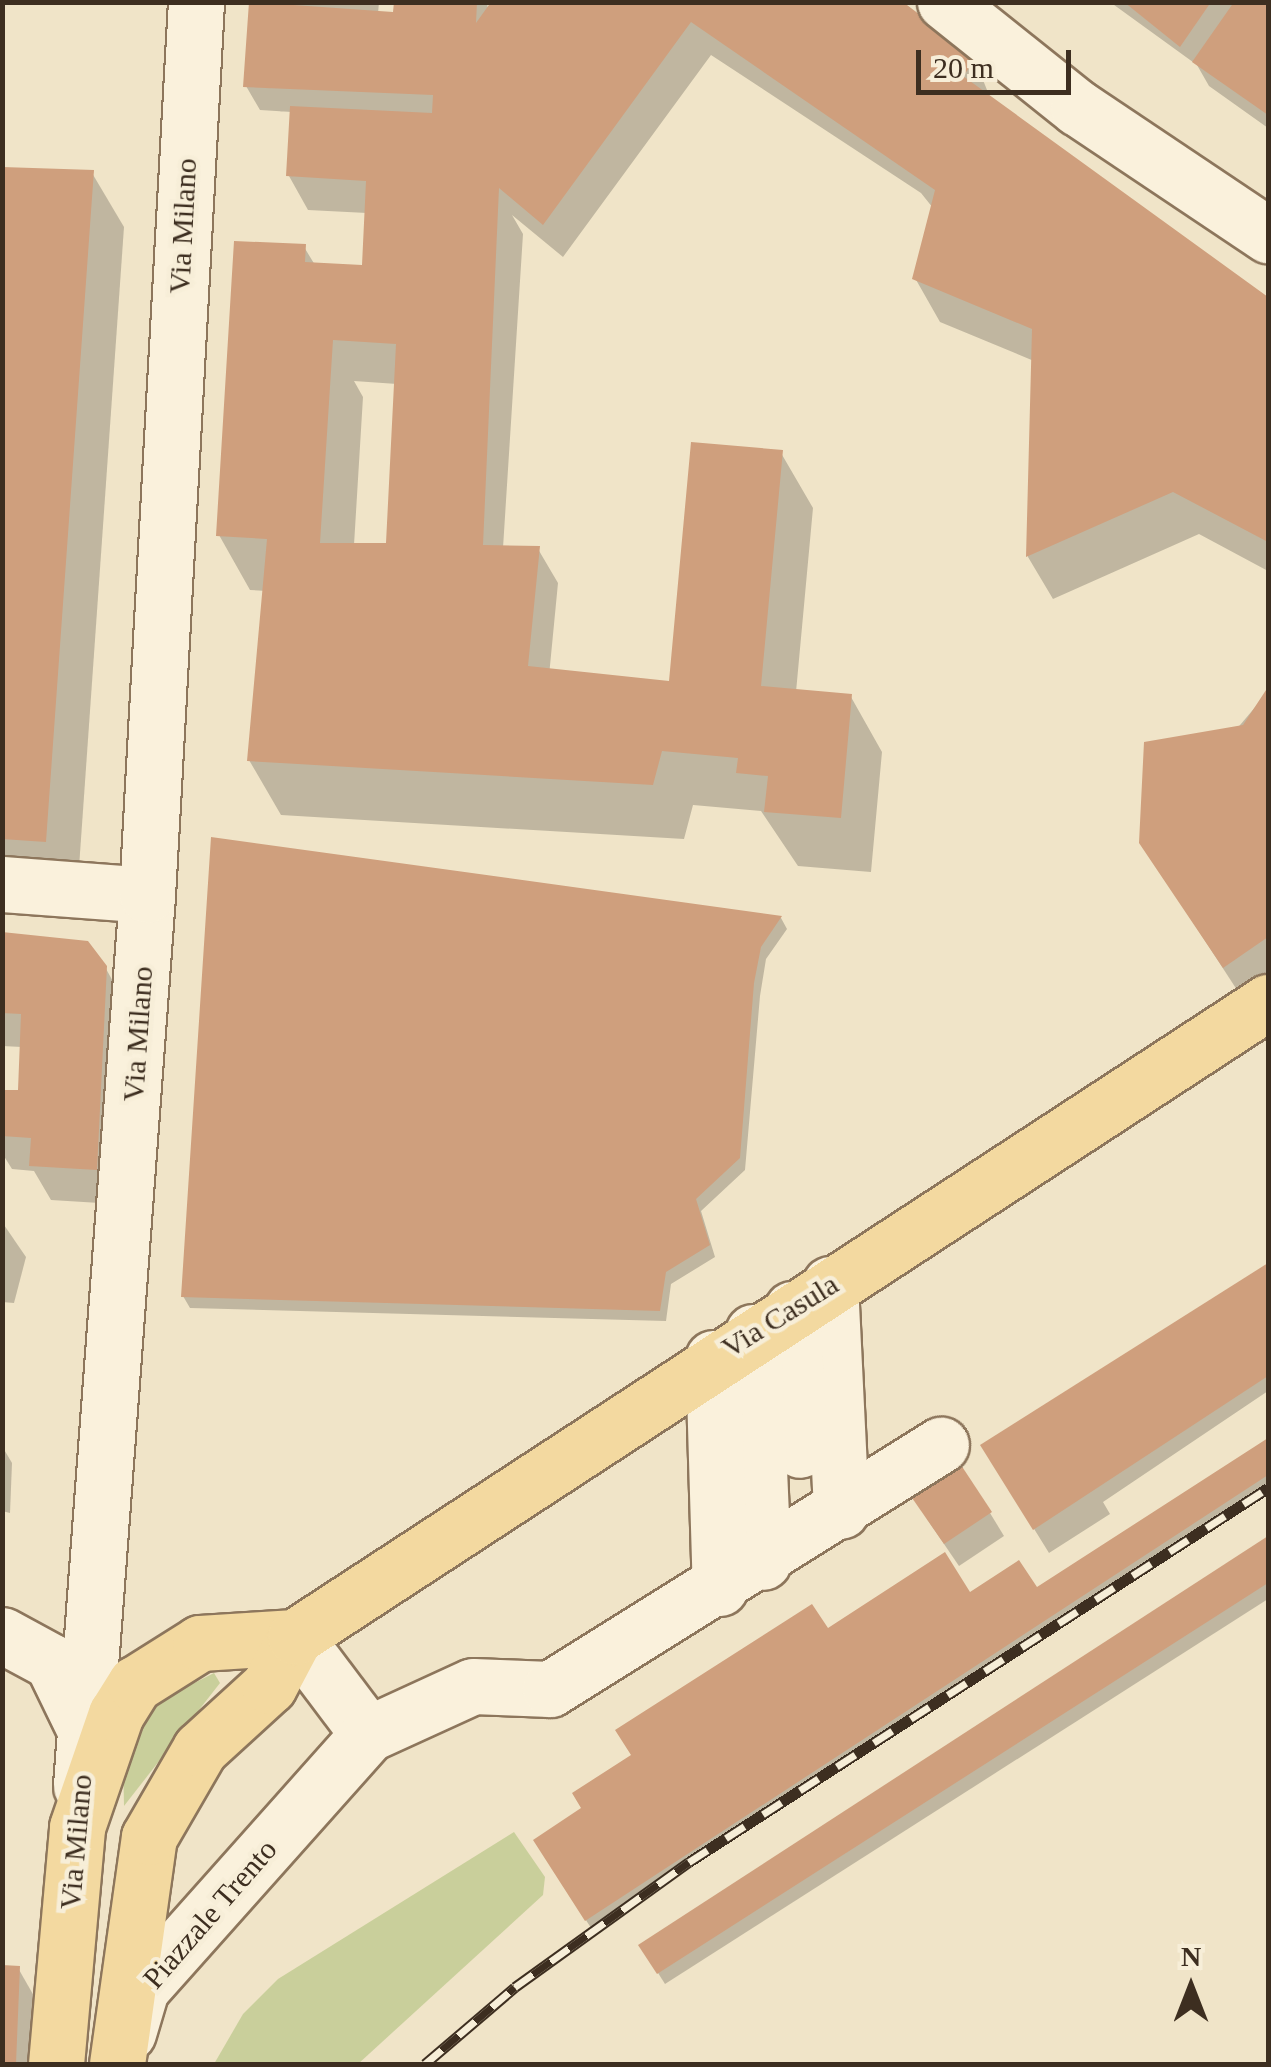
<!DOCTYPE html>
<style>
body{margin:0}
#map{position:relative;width:1271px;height:2067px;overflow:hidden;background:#f0e4c8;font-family:Georgia,serif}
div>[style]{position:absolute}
.green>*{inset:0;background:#c9cf9b}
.shadow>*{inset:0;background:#0003}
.building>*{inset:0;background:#cf9f7d}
.roads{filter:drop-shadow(2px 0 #8d765c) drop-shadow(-2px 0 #8d765c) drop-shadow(0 2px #8d765c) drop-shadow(0 -2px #8d765c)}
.minor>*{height:55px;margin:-27.5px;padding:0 27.5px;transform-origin:27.5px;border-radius:27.5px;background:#faf1dc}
.major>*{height:55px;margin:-27.5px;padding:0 27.5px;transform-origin:27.5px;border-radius:27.5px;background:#f3d9a0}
.rail>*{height:11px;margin-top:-5.5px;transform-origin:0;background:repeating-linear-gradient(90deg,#f7eed8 0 22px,#3d2e20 0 44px);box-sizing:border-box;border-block:2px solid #3d2e20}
span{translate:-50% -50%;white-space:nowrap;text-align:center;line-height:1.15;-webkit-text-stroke:9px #f7eed8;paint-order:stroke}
.street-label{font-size:30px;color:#3d2e20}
.frame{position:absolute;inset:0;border:5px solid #3d2e20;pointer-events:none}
.north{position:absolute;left:1141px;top:1937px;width:100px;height:100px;-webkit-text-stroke:8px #f7eed8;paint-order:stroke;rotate:0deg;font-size:28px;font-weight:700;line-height:40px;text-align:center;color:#3d2e20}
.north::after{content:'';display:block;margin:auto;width:35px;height:45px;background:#3d2e20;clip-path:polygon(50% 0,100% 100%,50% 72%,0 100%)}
.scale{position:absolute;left:916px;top:50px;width:155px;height:45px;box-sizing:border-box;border:5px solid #3d2e20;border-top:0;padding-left:12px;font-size:30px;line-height:35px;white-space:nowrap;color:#3d2e20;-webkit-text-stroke:8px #f7eed8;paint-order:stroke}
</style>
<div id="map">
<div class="green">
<div style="clip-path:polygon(214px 1673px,220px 1683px,124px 1806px,123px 1759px,149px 1706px)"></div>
<div style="clip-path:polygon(514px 1832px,545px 1877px,543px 1895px,358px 2064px,214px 2064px,243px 2014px,278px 1979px)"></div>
</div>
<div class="shadow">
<div style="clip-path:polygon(evenodd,251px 2px,379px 2px,378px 14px,396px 14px,396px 2px,487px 2px,488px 10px,899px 2px,975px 60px,991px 100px,1268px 300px,1268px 571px,1199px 534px,1053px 599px,1028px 557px,1034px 361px,940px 322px,915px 278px,933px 208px,921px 193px,711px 55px,563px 257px,512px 215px,523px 234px,503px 548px,538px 549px,558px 583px,549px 676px,671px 684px,781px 453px,813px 508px,796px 692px,851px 697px,882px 752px,871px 872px,798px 866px,761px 811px,693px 805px,684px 839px,281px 815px,249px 760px,267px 591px,250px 590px,219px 535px,304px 247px,315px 265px,364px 268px,367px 213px,308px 210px,289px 176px,292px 112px,260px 110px,246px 86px,251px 2px,354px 381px,397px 384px,388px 546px,354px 545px,363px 397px,354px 381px)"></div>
<div style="clip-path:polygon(1110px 2px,1268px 2px,1268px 128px,1209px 86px,1197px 65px)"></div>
<div style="clip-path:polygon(2px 169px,92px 173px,124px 227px,77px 896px,2px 891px)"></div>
<div style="clip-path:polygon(1268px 692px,1268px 997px,1250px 1010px,1141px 842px)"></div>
<div style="clip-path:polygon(213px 839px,781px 918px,787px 929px,766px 959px,760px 996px,745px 1170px,701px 1211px,715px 1257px,671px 1284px,666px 1321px,190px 1308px,183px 1296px)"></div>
<div style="clip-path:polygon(2px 937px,105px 967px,125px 1003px,116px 1204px,51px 1200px,34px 1171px,12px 1169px,2px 1153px,2px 1092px,20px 1092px,22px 1047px,2px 1046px)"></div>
<div style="clip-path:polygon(2px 1222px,26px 1257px,14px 1303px,2px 1302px)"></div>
<div style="clip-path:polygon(1268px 1266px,1268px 1391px,1103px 1502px,1110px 1514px,1049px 1553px,997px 1469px,1047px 1406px)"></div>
<div style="clip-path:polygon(1268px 1441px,1268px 1492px,593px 1931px,542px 1852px,634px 1757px,827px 1631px,969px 1595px,1036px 1591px)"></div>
<div style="clip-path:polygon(2px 1446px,12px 1463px,10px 1513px,2px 1511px)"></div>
<div style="clip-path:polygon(990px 1513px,1004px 1536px,959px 1566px,927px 1519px)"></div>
<div style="clip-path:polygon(1268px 1539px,1268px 1599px,665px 1984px,641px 1946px)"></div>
<div style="clip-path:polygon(2px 1968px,18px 1968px,38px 2003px,36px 2064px,2px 2064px)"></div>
</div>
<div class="building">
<div style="clip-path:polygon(evenodd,249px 2px,393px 12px,394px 2px,477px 2px,476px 23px,491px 2px,903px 2px,977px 58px,963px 76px,1268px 297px,1268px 542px,1173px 492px,1026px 557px,1032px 329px,912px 279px,935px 190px,691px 22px,543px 225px,499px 188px,483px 545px,540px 546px,528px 666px,669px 681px,691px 442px,783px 450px,761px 686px,852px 694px,841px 818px,764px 812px,768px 776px,736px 773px,738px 758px,662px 751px,653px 785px,247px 761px,267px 539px,216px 536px,234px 241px,306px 244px,305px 262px,362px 265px,366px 181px,286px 176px,290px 106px,432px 113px,433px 95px,243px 87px,249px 2px,333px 340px,396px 344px,386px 543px,320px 543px,333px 340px)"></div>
<div style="clip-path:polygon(1124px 2px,1211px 2px,1180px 47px)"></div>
<div style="clip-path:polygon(1234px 2px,1268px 2px,1268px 115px,1192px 62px)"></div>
<div style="clip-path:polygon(2px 167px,94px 170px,46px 842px,2px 839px)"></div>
<div style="clip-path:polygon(1268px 687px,1268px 937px,1223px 968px,1139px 843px,1144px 742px,1243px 725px)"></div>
<div style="clip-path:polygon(211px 837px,782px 916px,761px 947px,754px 983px,740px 1158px,696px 1199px,710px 1245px,666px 1272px,660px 1311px,181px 1297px)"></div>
<div style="clip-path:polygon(2px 932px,88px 941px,107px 966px,97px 1170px,29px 1166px,31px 1138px,2px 1136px,2px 1090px,18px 1090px,21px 1014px,2px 1013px)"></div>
<div style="clip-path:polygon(1268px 1263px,1268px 1376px,1033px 1530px,980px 1445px)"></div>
<div style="clip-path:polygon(1268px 1438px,1268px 1475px,585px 1921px,533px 1840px,581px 1808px,572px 1793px,631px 1755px,615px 1730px,812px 1604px,828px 1628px,945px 1552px,970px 1592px,1019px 1560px,1037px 1587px)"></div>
<div style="clip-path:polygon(959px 1462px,992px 1512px,944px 1544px,910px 1495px)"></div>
<div style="clip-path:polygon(1268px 1536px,1268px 1583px,657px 1974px,638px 1945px)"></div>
<div style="clip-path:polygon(2px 1965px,20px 1966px,16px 2064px,2px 2064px)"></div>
</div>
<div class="roads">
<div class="minor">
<div style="left:945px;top:2px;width:170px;rotate:38.6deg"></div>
<div style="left:1078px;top:108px;width:229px;rotate:33.8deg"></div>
<div style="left:2px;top:884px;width:145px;rotate:4.3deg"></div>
<div style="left:830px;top:1284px;width:227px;rotate:87.2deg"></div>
<div style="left:792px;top:1309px;width:141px;rotate:86.8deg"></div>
<div style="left:753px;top:1332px;width:230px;rotate:87.5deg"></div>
<div style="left:713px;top:1358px;width:230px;rotate:88.3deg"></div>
<div style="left:2px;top:1635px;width:57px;rotate:28.4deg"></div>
<div style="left:52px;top:1662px;width:78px;rotate:64.1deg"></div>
<div style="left:295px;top:1637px;width:121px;rotate:53deg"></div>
<div style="left:81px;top:1786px;width:893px;rotate:-85.76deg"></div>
<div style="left:147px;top:895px;width:894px;rotate:-86.86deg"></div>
<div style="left:128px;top:2033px;width:46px;rotate:-73.5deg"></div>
<div style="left:141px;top:1989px;width:341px;rotate:-48.3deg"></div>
<div style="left:368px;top:1734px;width:115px;rotate:-24.6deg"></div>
<div style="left:473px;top:1686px;width:77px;rotate:2.2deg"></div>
<div style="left:550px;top:1689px;width:461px;rotate:-32deg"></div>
</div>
<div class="major">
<div style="left:56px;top:2064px;width:238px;rotate:-84.9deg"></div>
<div style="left:77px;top:1827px;width:120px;rotate:-71deg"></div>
<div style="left:116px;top:1714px;width:36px;rotate:-58deg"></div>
<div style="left:135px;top:1684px;width:77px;rotate:-32.2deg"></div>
<div style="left:200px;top:1643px;width:95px;rotate:-3.6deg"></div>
<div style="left:117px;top:2064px;width:229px;rotate:-82deg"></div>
<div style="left:149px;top:1837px;width:102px;rotate:-59.9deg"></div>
<div style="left:200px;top:1749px;width:93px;rotate:-42.4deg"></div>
<div style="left:269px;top:1686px;width:55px;rotate:-62deg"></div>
<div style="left:295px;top:1637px;width:1162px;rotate:-33.13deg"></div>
</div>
</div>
<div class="rail">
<div style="left:425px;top:2064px;width:118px;rotate:-40.5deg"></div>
<div style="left:515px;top:1987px;width:214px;rotate:-35.7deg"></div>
<div style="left:689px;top:1862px;width:689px;rotate:-32.86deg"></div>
</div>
<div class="street-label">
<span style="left:183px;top:226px;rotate:-87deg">Via Milano</span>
<span style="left:138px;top:1034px;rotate:-86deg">Via Milano</span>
<span style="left:780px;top:1316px;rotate:-32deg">Via Casula</span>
<span style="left:76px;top:1842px;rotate:-85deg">Via Milano</span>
<span style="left:210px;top:1914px;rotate:-49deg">Piazzale Trento</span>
</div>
<div class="frame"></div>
<div class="north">N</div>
<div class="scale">20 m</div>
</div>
